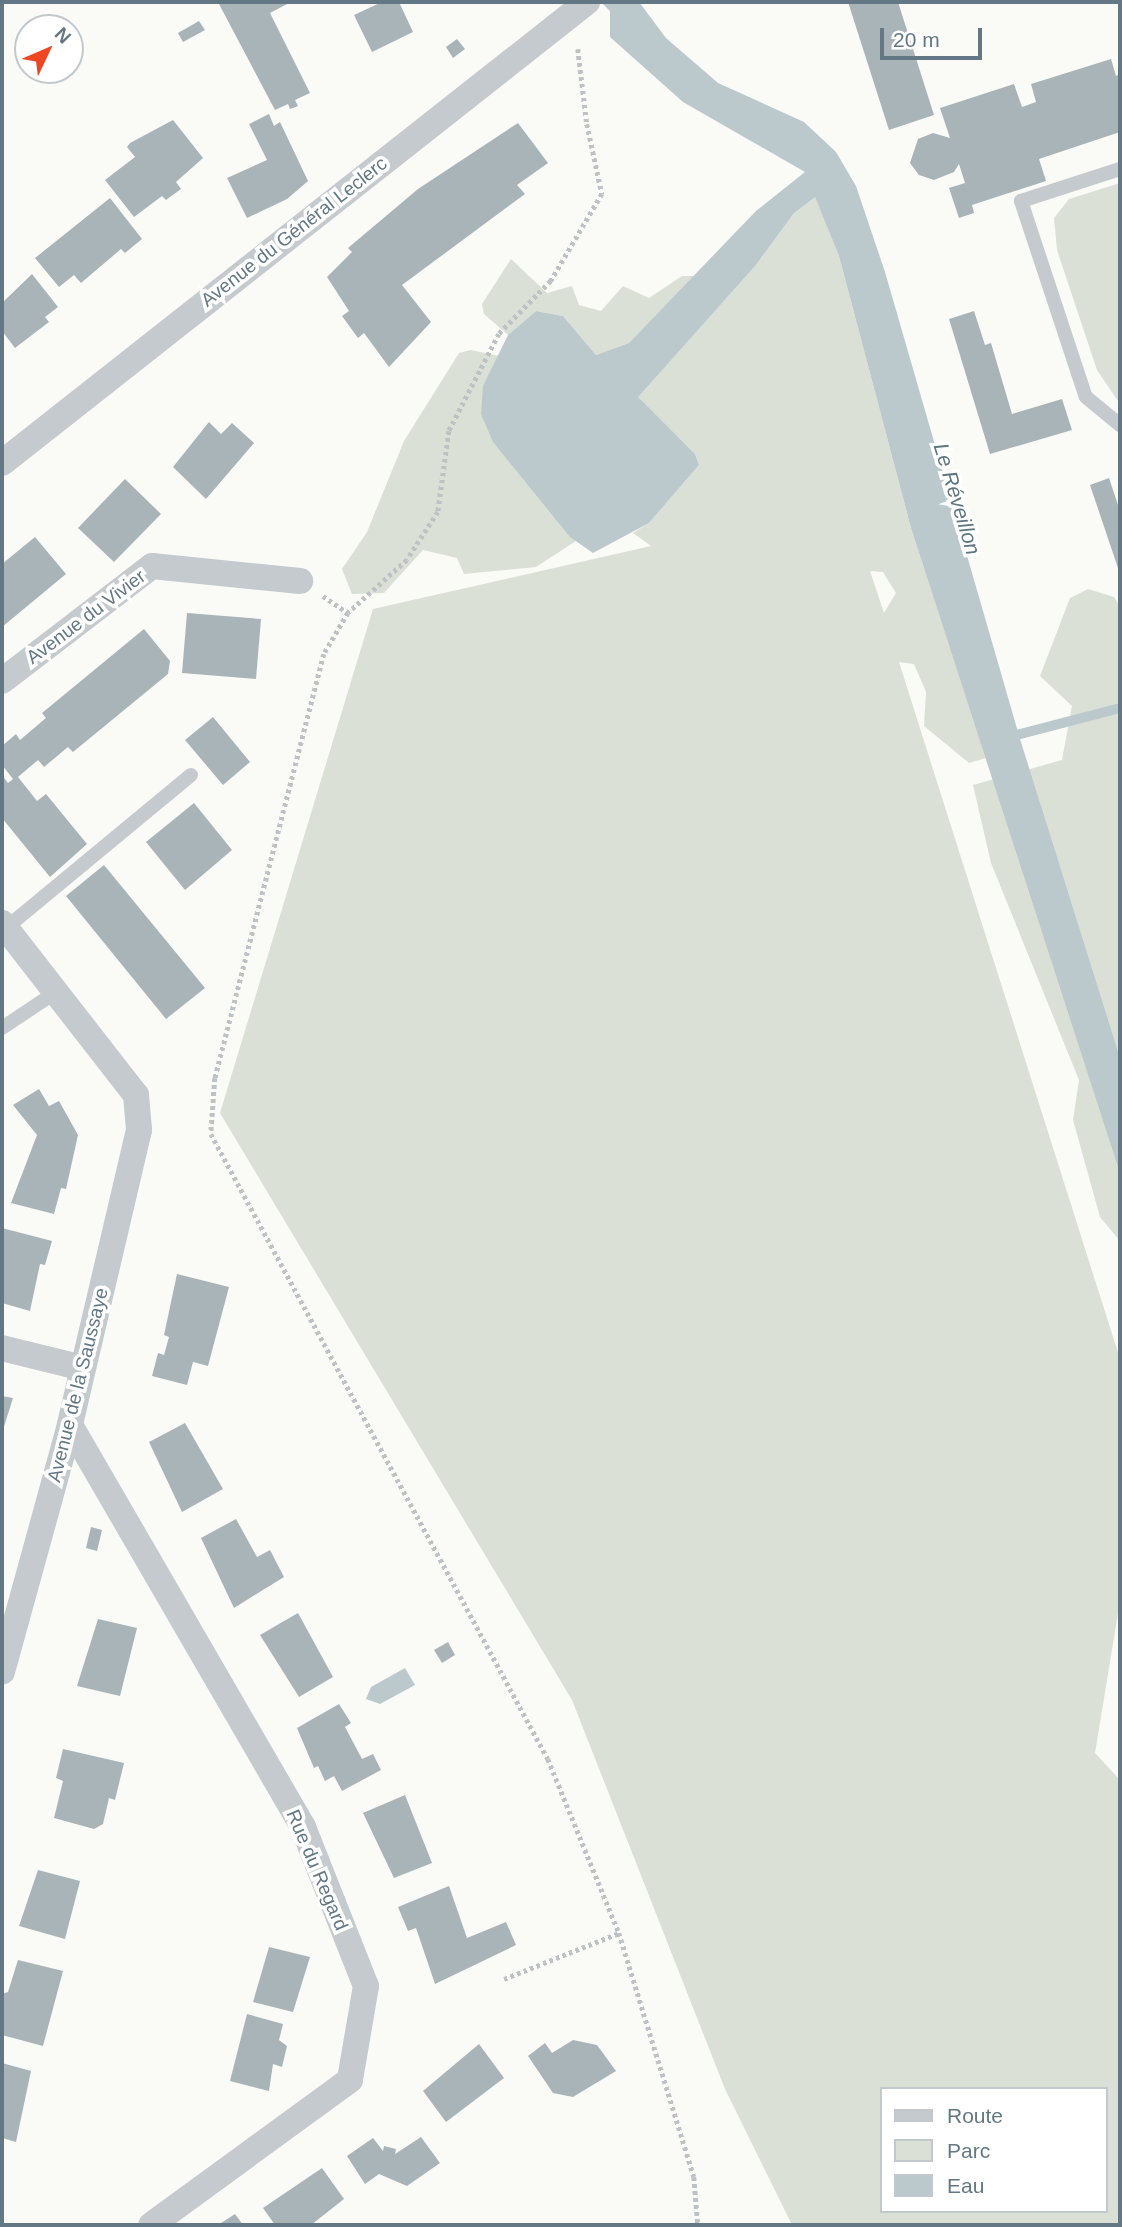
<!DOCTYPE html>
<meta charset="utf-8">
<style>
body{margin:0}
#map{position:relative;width:1122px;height:2227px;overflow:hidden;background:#fafaf7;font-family:Helvetica,sans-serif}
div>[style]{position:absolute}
.green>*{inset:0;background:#dae0d6}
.water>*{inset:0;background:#bbc9cc}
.stream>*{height:10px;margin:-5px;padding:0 5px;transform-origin:5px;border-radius:5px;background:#bbc9cc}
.building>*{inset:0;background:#a9b4b9}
.path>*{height:4.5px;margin-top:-2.25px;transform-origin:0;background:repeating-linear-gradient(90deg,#bec2c4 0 3.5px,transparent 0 7px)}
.lane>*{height:14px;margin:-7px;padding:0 7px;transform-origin:7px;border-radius:7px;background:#c4cacd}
.street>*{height:26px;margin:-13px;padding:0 13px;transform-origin:13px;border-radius:13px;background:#c4cacd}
span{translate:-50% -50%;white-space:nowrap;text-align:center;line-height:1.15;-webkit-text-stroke:7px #fff;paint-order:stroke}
.street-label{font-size:19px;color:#637884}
.water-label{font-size:21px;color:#5e777e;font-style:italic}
.frame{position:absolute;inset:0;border:4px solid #637884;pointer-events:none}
.legend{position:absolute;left:880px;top:2087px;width:228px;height:126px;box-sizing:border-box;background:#fff;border:2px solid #c1c9ce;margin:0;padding:9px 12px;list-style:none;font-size:21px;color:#637884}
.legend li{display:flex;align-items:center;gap:14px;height:35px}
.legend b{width:35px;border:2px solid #c1c9ce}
.north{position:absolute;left:14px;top:14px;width:70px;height:70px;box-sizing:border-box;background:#fff;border:2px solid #c1c9ce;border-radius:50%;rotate:46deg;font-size:19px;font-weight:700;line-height:28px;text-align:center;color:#637884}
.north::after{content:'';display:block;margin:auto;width:24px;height:32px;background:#ee4523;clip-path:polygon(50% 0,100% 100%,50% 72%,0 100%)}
.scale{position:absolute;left:880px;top:28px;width:102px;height:32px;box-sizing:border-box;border:4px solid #637884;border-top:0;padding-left:9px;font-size:21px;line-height:24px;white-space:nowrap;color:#637884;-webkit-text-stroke:5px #fff;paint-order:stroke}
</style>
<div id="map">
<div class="green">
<div style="clip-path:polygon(1120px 183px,1120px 404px,1097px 370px,1057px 250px,1054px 218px,1069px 199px)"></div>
<div style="clip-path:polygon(evenodd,815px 196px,839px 256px,911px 528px,986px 758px,969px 763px,924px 726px,926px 692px,914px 664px,899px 662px,1120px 1359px,1120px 1601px,1095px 1753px,1120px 1780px,1120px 2225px,792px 2225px,725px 2089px,572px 1700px,220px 1113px,373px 609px,651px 546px,633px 533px,649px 523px,699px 465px,695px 454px,637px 397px,756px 265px,794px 213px,815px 196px,870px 571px,883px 572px,896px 593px,884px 613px,870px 571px,815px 196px,882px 2089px,1106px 2089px,1106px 2211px,882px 2211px,882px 2089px)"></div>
<div style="clip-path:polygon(511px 259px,547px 293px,572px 286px,579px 305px,601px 311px,623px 286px,649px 298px,682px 276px,694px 276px,629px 343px,596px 355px,563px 316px,536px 311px,508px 335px,484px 314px,482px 304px)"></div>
<div style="clip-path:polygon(471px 350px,499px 356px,497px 361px,554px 511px,576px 541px,536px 567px,464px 574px,457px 558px,423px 550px,384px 593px,352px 594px,342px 569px,367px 532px,404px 441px,459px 353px)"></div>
<div style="clip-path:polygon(1088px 589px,1114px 597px,1120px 607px,1120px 1241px,1100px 1217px,1073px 1120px,1079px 1080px,991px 863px,973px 785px,1062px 760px,1072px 706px,1040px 676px,1070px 598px)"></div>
</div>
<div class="water">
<div style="clip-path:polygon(601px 2px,639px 2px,666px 38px,718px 83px,804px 122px,836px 152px,856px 186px,885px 272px,1020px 739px,1120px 1058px,1120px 1173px,911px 528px,839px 256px,815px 197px,794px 213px,756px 265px,638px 397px,695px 454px,699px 465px,649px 523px,593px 553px,570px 537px,493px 442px,481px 414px,483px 386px,508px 335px,536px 311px,563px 316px,596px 355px,629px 343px,756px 211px,805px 172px,683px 102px,610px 37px,610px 11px)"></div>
<div style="clip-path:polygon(405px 1668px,415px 1685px,380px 1704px,366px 1699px,371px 1687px)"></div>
</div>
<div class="stream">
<div style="left:1009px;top:737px;width:115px;rotate:-14.6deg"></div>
</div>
<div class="building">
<div style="clip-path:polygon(223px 2px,291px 2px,270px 13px,310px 93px,295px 100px,298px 106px,290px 109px,288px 104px,275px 110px,219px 4px)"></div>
<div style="clip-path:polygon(382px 2px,399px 2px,413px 32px,372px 52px,354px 15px)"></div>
<div style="clip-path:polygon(848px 2px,898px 2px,934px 115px,889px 130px)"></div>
<div style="clip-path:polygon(199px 21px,205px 30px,183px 42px,178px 33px)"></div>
<div style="clip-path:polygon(457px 39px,465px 49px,453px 58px,446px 47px)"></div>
<div style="clip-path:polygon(1111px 59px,1116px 76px,1120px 74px,1120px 132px,1039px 159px,1046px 181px,972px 205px,974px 213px,959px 218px,949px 188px,965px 183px,959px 164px,954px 172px,934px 180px,919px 175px,910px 163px,918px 139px,933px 133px,950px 138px,940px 108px,1014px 84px,1022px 107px,1036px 102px,1031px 84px)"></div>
<div style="clip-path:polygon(269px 114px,274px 126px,280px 122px,308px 181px,287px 199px,247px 218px,227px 178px,267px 160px,249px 124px)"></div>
<div style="clip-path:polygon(173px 120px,203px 158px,176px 182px,181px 189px,166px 200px,162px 196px,134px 217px,105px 180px,135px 157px,127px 147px,130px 143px)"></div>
<div style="clip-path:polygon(518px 123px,548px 163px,517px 185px,525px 194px,402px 285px,431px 322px,389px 367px,364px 333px,358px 338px,342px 316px,349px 311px,327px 277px,352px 252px,348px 248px,418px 189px)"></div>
<div style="clip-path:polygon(110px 198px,142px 239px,125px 253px,121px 249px,81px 283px,74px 275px,59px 287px,35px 258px)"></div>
<div style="clip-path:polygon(32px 274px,58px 307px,45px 317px,49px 322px,15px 348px,2px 331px,2px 303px)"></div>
<div style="clip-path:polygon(974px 311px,985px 345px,991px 343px,1012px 414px,1062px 399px,1072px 430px,990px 454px,949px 319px)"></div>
<div style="clip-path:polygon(209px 422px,221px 434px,232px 423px,254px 443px,206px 499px,173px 467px)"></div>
<div style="clip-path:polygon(1109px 478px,1120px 511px,1120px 574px,1090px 485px)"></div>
<div style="clip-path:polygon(125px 479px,161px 514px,114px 562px,78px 528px)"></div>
<div style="clip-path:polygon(35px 537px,66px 574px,2px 627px,2px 564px)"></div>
<div style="clip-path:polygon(187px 613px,261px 619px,256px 679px,182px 673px)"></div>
<div style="clip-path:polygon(144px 629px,170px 661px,168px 674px,73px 752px,68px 747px,44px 767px,38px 760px,18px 777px,37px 801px,46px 794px,87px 844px,50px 877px,2px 818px,2px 775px,8px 783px,13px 779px,2px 765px,2px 746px,16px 734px,20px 740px,46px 718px,42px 713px)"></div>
<div style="clip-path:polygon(213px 717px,250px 762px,223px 785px,185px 740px)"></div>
<div style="clip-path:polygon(194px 803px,232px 850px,185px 890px,146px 842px)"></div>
<div style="clip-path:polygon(104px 865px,205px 988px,166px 1019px,66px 896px)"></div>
<div style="clip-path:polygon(39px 1089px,49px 1106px,59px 1101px,78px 1135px,66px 1189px,61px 1188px,54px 1214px,11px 1203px,37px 1135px,13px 1105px)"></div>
<div style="clip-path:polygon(2px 1228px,52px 1241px,45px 1265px,40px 1264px,30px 1311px,2px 1303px)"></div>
<div style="clip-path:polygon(177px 1274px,229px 1287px,208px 1366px,193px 1362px,187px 1385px,152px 1376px,158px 1353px,164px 1355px,169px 1337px,164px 1335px)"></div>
<div style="clip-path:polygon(2px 1396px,13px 1398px,3px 1430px,2px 1430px)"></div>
<div style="clip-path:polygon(185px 1423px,223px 1489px,182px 1512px,149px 1442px)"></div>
<div style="clip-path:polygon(236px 1519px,257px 1557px,270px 1550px,284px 1577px,234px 1608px,201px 1538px)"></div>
<div style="clip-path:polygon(91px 1527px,102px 1530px,97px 1551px,86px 1548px)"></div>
<div style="clip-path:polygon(298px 1613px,333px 1677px,299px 1697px,260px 1635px)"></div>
<div style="clip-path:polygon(98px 1619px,137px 1628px,120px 1696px,77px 1686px)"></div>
<div style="clip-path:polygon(448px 1642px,455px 1655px,442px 1663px,434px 1650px)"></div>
<div style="clip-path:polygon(339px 1704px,351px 1723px,345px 1727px,362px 1759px,373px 1754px,381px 1770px,342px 1791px,334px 1776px,325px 1781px,318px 1766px,314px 1768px,297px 1728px)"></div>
<div style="clip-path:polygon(63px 1749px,124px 1763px,115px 1800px,109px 1798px,103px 1824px,94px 1829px,54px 1818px,63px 1781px,56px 1778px)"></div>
<div style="clip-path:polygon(405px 1795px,432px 1863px,394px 1878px,363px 1813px)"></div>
<div style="clip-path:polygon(38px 1870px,80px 1881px,65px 1939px,19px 1926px)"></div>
<div style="clip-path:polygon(449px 1886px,467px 1938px,506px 1922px,516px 1945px,435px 1984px,416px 1928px,408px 1931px,398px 1907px)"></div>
<div style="clip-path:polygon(269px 1947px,310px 1957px,293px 2012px,253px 2002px)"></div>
<div style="clip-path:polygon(18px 1960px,63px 1971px,43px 2046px,2px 2035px,2px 1994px,8px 1992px)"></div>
<div style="clip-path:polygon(247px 2014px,283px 2024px,279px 2040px,287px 2046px,282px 2067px,273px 2064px,269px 2091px,230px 2081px)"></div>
<div style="clip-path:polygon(573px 2040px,597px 2045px,616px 2071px,573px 2097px,553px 2093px,528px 2056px,545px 2043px,552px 2053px)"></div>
<div style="clip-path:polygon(479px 2044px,504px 2078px,446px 2122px,423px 2091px)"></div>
<div style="clip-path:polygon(2px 2063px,31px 2071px,16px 2142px,2px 2138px)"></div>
<div style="clip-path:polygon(421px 2137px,440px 2163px,407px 2186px,379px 2174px,365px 2184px,347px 2156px,373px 2138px,383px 2151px,384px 2146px,396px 2149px,395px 2154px)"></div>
<div style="clip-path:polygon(322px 2168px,344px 2199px,311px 2225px,275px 2225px,263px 2208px)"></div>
<div style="clip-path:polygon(235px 2214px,243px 2225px,218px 2225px)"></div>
</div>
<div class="path">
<div style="left:578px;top:49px;width:76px;rotate:83.2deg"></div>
<div style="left:587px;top:124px;width:72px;rotate:77.9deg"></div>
<div style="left:602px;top:194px;width:101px;rotate:120.4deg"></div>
<div style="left:551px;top:281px;width:74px;rotate:134.5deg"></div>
<div style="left:499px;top:334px;width:109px;rotate:117.3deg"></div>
<div style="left:449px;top:431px;width:82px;rotate:97.7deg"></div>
<div style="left:438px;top:512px;width:57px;rotate:122.9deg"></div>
<div style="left:407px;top:560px;width:79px;rotate:138.1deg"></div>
<div style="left:348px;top:613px;width:48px;rotate:120.3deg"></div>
<div style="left:324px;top:654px;width:438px;rotate:104.4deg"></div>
<div style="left:215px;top:1078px;width:56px;rotate:94.1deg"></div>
<div style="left:211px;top:1134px;width:710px;rotate:61.67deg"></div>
<div style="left:548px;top:1759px;width:188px;rotate:67.8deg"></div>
<div style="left:619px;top:1933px;width:255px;rotate:72.9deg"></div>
<div style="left:694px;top:2177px;width:48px;rotate:85.2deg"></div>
<div style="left:323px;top:596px;width:30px;rotate:34deg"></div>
<div style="left:504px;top:1979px;width:124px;rotate:-21.8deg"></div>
</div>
<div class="lane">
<div style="left:1120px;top:169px;width:104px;rotate:162.1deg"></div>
<div style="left:1021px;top:201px;width:206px;rotate:71.7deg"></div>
<div style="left:1086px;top:397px;width:44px;rotate:39.5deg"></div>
<div style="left:6px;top:928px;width:240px;rotate:-39.6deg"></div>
<div style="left:2px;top:1028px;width:65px;rotate:-33.7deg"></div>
</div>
<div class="street">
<div style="left:2px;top:463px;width:745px;rotate:-38.24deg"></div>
<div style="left:2px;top:681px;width:189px;rotate:-37.5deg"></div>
<div style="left:152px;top:566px;width:149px;rotate:5.8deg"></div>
<div style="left:2px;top:923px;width:218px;rotate:52.1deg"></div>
<div style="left:136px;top:1095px;width:35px;rotate:85deg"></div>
<div style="left:139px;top:1130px;width:303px;rotate:103.2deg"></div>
<div style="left:70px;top:1425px;width:256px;rotate:105.4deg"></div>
<div style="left:2px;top:1348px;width:83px;rotate:13.9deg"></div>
<div style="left:70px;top:1425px;width:465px;rotate:59.9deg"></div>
<div style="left:303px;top:1827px;width:171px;rotate:68.4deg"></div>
<div style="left:366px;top:1986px;width:95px;rotate:99.7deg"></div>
<div style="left:350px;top:2080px;width:246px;rotate:143.9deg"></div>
</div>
<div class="street-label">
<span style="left:294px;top:232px;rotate:-38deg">Avenue du Général Leclerc</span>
<span style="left:86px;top:617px;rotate:-37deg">Avenue du Vivier</span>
<span style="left:78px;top:1385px;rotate:-76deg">Avenue de la Saussaye</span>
<span style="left:317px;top:1870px;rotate:67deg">Rue du Regard</span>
</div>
<div class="water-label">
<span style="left:957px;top:499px;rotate:73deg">Le Réveillon</span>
</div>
<div class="frame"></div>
<ul class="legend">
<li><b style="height:9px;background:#c4cacd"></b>Route</li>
<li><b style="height:19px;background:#dae0d6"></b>Parc</li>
<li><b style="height:19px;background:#bbc9cc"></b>Eau</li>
</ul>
<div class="north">N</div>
<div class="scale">20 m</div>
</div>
